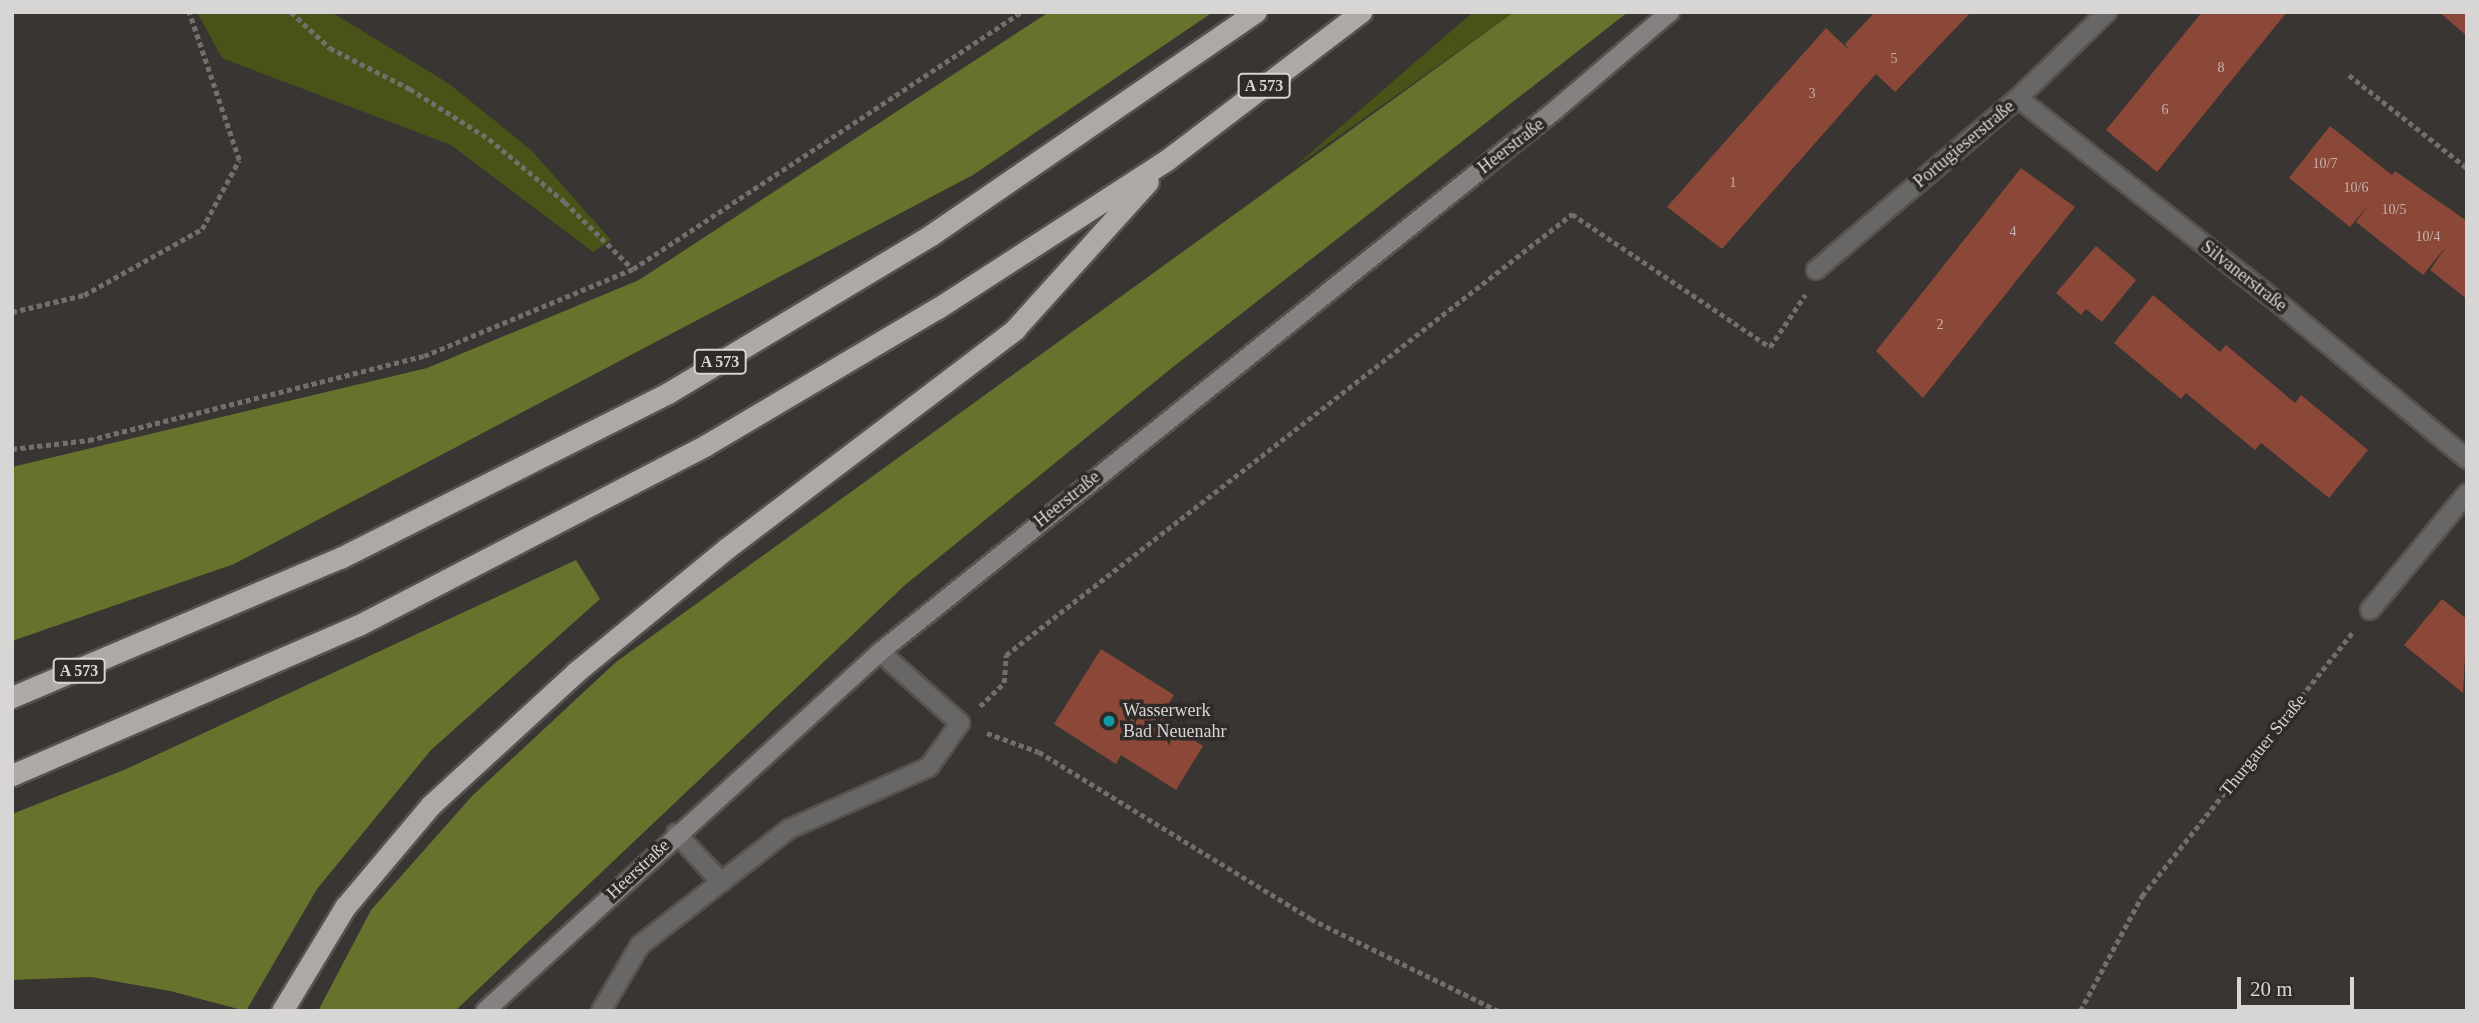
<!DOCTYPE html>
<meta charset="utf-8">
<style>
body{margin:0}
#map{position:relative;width:2479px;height:1023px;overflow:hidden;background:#383532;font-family:Georgia,serif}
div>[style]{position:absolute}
.green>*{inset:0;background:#4a5317}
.forest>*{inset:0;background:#67722c}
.building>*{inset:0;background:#8b4839}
.path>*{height:4.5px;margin-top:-2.25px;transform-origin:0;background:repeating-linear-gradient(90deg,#726f6c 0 5px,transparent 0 8.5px)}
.roads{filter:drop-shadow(2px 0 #55524f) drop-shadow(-2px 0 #55524f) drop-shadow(0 2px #55524f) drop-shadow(0 -2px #55524f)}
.service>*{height:18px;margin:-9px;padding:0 9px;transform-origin:9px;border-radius:9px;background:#696766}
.minor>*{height:18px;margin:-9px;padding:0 9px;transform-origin:9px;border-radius:9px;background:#696766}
.secondary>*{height:18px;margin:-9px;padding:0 9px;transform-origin:9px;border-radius:9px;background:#858180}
.motorway>*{height:21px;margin:-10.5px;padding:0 10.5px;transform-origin:10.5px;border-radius:10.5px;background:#aea9a7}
.dots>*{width:19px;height:19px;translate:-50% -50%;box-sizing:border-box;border:4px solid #2e2b28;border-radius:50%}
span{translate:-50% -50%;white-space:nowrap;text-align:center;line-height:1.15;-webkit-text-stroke:7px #2e2b28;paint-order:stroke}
.number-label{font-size:14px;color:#c5b2ad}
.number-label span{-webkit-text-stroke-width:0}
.shield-label span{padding:2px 5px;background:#2e2b28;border:2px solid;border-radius:5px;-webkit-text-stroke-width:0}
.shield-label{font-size:16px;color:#d8d6d4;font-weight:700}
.street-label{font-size:18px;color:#d8d6d4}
.poi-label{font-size:18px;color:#d8d6d4}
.left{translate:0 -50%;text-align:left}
.frame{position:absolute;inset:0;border:14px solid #d8d6d4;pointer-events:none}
.scale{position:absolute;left:2237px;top:977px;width:117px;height:32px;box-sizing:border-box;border:4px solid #d8d6d4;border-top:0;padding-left:9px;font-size:21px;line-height:24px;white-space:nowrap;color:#d8d6d4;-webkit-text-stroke:5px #2e2b28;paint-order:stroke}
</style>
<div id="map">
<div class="green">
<div style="clip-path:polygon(197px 12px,331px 12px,448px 83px,531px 150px,611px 240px,593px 252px,451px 145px,222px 58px)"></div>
<div style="clip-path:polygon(1473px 12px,1514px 12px,1292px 169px)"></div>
</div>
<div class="forest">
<div style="clip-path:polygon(1049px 12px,1213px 12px,973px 175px,234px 564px,12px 641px,12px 467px,427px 368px,639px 280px)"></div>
<div style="clip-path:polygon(1514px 12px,1628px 12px,1173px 367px,905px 585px,455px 1011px,318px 1011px,371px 910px,473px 795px,616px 662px)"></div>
<div style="clip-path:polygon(576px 560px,600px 599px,431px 750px,317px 889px,246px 1011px,170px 991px,91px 977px,12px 980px,12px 814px,124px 770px)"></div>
</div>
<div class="building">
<div style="clip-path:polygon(1875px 12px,1971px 12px,1895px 92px,1876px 74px,1722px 249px,1667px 207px,1826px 28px,1849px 50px,1845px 44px)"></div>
<div style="clip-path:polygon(2202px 12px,2287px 12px,2157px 172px,2106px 130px)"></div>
<div style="clip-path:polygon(2439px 12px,2467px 12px,2467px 36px)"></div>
<div style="clip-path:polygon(2330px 126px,2392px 175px,2395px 171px,2467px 221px,2467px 299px,2430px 270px,2448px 244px,2423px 275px,2356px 222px,2369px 204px,2350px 227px,2289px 178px)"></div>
<div style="clip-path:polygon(2021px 168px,2075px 207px,1923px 398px,1876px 351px)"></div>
<div style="clip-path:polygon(2096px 246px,2136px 280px,2102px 322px,2086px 309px,2081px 315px,2056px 293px)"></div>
<div style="clip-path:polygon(2153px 295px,2220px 352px,2226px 345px,2295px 403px,2301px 395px,2368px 450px,2329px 498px,2261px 443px,2255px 450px,2186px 393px,2181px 399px,2114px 343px)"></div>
<div style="clip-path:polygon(2442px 599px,2467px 619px,2463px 693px,2404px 645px)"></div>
<div style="clip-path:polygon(1101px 649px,1174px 695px,1159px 718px,1203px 746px,1176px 790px,1121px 755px,1116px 764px,1054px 724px)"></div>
</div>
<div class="path">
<div style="left:291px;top:12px;width:53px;rotate:42.7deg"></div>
<div style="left:330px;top:48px;width:90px;rotate:27.1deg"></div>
<div style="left:410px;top:89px;width:93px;rotate:32.3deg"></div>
<div style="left:489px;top:139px;width:99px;rotate:39.7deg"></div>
<div style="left:565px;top:202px;width:95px;rotate:44.6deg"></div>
<div style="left:2349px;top:75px;width:150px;rotate:38.2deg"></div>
<div style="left:12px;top:312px;width:74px;rotate:-13.3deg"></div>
<div style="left:84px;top:295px;width:135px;rotate:-29.2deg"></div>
<div style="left:202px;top:229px;width:78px;rotate:-61.8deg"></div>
<div style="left:239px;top:160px;width:156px;rotate:-108.7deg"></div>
<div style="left:12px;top:449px;width:78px;rotate:-6.7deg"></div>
<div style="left:89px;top:440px;width:345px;rotate:-14.1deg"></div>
<div style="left:424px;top:356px;width:226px;rotate:-22.6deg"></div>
<div style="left:633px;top:269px;width:466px;rotate:-33.5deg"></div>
<div style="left:980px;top:706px;width:33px;rotate:-44deg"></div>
<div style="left:1004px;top:683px;width:28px;rotate:-86deg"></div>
<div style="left:1006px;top:655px;width:718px;rotate:-37.92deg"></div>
<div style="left:1572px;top:214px;width:239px;rotate:33.9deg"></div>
<div style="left:1770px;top:347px;width:63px;rotate:-56.1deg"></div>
<div style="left:987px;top:733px;width:55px;rotate:20.1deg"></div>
<div style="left:1039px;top:752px;width:319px;rotate:31.5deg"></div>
<div style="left:1311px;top:919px;width:209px;rotate:26.1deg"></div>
<div style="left:2080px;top:1011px;width:131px;rotate:-61.7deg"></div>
<div style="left:2142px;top:896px;width:338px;rotate:-51.4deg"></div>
</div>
<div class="roads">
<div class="service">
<div style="left:676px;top:833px;width:67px;rotate:47.4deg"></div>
<div style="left:601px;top:1011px;width:77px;rotate:-59.4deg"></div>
<div style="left:640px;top:945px;width:189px;rotate:-37.9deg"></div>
<div style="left:789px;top:829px;width:153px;rotate:-23.9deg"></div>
<div style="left:929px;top:767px;width:54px;rotate:-54.8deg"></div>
<div style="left:960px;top:723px;width:107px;rotate:-138.4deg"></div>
</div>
<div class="minor">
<div style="left:2018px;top:98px;width:342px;rotate:38.2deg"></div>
<div style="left:2287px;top:310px;width:234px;rotate:39.6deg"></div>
<div style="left:1816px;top:270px;width:265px;rotate:-40.4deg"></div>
<div style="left:2018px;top:98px;width:124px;rotate:-44deg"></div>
<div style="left:2370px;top:610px;width:152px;rotate:-50.3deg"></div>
</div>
<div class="secondary">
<div style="left:485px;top:1011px;width:534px;rotate:-42.27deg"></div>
<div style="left:880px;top:652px;width:864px;rotate:-38.75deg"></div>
<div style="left:1554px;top:111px;width:153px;rotate:-40.5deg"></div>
</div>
<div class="motorway">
<div style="left:12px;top:697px;width:356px;rotate:-23deg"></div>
<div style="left:340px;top:558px;width:367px;rotate:-26.7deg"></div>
<div style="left:668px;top:393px;width:307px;rotate:-31deg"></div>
<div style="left:931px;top:235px;width:394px;rotate:-34.5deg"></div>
<div style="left:12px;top:775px;width:378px;rotate:-23.4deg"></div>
<div style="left:359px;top:625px;width:391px;rotate:-27.4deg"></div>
<div style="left:706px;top:445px;width:269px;rotate:-30.6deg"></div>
<div style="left:938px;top:308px;width:274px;rotate:-32.9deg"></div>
<div style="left:1168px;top:159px;width:243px;rotate:-37.3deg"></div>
<div style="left:282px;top:1011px;width:122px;rotate:-58.8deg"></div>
<div style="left:345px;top:907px;width:133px;rotate:-49.9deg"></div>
<div style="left:431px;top:805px;width:197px;rotate:-42.5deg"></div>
<div style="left:576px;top:672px;width:195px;rotate:-39.4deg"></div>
<div style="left:727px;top:548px;width:362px;rotate:-37.2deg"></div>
<div style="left:1015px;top:329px;width:198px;rotate:-47.9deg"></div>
</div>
</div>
<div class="dots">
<div style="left:1109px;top:721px;background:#0f9aa8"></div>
</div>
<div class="number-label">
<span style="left:1894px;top:59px">5</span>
<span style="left:2221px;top:68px">8</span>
<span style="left:1812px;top:94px">3</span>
<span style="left:2165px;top:110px">6</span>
<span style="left:2325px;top:164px">10/7</span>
<span style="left:1733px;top:183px">1</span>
<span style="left:2356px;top:188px">10/6</span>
<span style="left:2394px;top:210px">10/5</span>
<span style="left:2013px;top:232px">4</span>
<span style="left:2428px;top:237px">10/4</span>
<span style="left:1940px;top:325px">2</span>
</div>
<div class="shield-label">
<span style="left:1264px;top:86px">A 573</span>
<span style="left:720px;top:362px">A 573</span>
<span style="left:79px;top:671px">A 573</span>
</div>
<div class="street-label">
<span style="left:1964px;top:144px;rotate:-40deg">Portugieserstraße</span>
<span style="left:1511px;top:146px;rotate:-38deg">Heerstraße</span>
<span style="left:2244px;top:276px;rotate:38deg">Silvanerstraße</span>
<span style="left:1067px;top:499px;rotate:-39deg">Heerstraße</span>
<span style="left:2263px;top:745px;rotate:-51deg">Thurgauer Straße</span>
<span style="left:638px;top:869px;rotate:-43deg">Heerstraße</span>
</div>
<div class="poi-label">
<span class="left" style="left:1123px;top:721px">Wasserwerk<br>Bad Neuenahr</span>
</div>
<div class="frame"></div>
<div class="scale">20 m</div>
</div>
